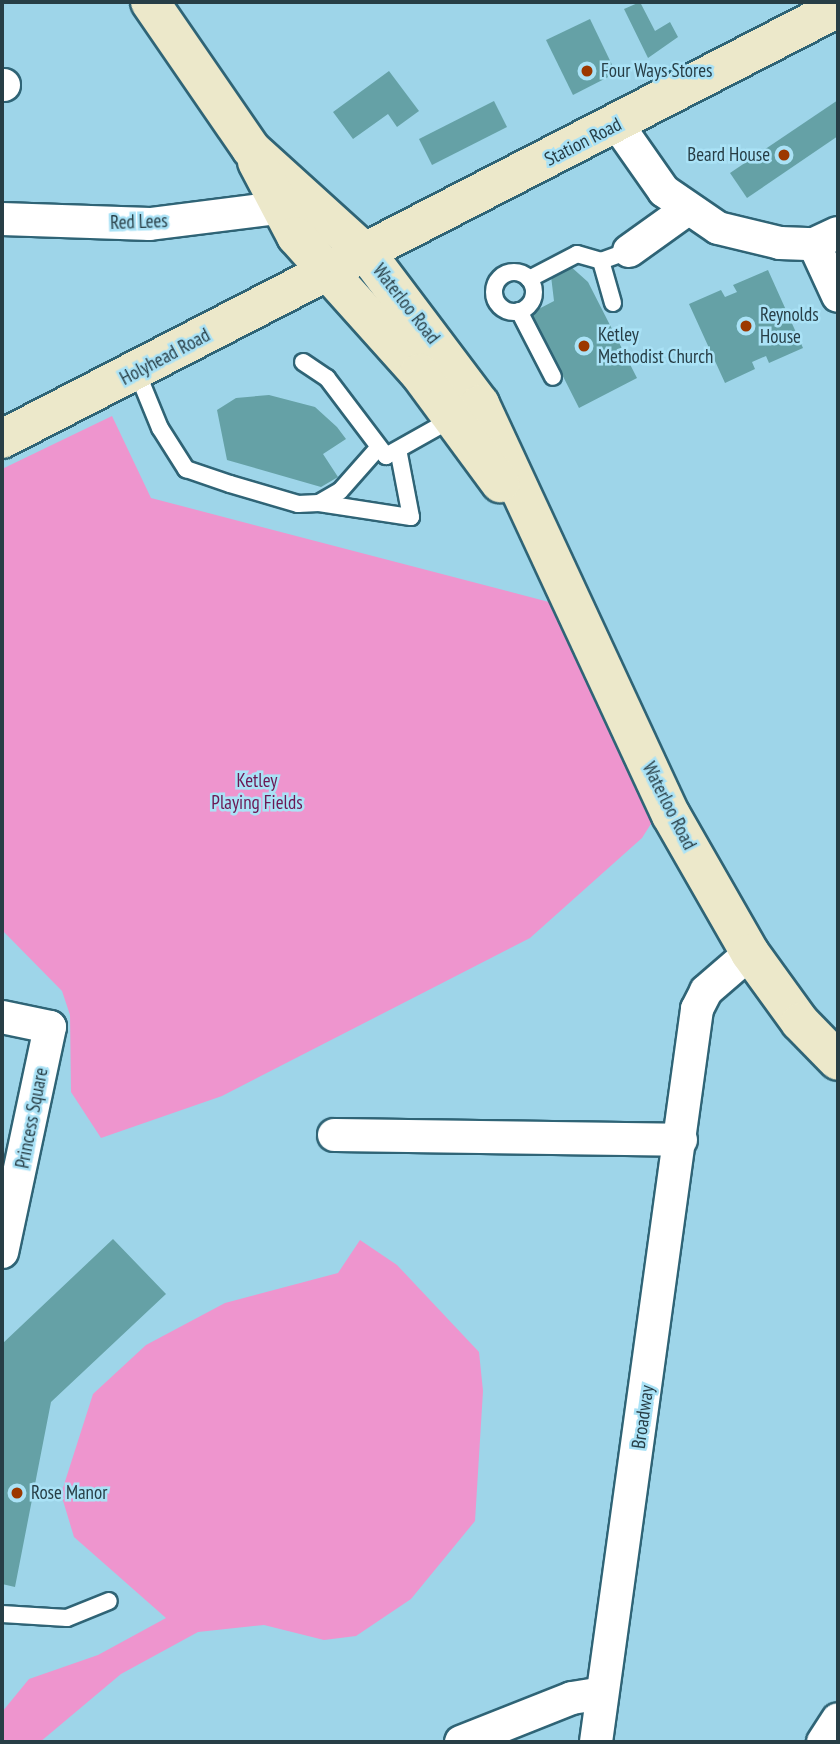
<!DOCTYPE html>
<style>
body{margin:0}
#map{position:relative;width:840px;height:1744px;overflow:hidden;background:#9ed5e9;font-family:"PT Sans Narrow",sans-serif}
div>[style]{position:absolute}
.green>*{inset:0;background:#ee95ce}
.building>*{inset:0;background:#65a1a6}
.roads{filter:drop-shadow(2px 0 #2f6476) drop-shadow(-2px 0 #2f6476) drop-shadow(0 2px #2f6476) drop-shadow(0 -2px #2f6476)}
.lane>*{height:16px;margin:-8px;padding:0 8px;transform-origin:8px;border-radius:8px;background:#fff}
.lane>.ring{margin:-8px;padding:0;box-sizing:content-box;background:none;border:16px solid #fff;border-radius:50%}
.street>*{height:32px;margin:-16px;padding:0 16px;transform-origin:16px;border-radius:16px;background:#fff}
.secondary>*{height:38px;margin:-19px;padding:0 19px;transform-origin:19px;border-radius:19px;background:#ece8ca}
.dots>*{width:19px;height:19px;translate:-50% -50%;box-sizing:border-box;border:4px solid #aae2f6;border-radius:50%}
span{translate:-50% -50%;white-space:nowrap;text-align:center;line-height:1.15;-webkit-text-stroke:5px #aae2f6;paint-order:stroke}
.poi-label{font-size:19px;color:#273e46}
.left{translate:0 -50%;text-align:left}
.right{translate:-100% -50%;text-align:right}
.street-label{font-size:19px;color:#273e46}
.park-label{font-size:19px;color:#6b1753}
.frame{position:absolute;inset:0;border:4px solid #273e46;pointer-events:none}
</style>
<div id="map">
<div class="green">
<div style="clip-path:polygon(112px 416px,151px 498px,549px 602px,654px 819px,642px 838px,530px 938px,222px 1096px,101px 1138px,71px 1092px,70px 1015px,62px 991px,2px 930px,2px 469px)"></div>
<div style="clip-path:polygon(360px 1240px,397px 1265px,479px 1352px,483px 1391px,475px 1521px,411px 1599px,356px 1636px,324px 1640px,264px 1625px,198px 1632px,121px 1674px,40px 1742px,2px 1742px,2px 1712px,29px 1679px,98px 1655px,166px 1618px,74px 1537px,61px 1494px,93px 1394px,146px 1345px,225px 1303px,338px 1273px)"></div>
</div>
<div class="building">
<div style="clip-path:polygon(640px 2px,655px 31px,670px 22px,678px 37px,648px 58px,624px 9px)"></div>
<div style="clip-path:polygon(590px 19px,616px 73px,573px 95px,546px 40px)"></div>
<div style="clip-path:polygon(389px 71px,419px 111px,397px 127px,388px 114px,353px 139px,333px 112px)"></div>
<div style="clip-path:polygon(838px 100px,838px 136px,747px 198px,730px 173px)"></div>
<div style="clip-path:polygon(494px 101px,507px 127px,432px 165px,419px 139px)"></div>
<div style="clip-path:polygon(569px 265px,588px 282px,637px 378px,579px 408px,531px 313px,554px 301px,551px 276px)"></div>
<div style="clip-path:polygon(768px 270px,803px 348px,769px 363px,766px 356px,752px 362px,755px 369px,725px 383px,689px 304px,721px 290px,725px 297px,737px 292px,733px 285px)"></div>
<div style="clip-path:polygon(269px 395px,315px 407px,337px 427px,346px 439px,323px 454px,338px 477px,321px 487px,227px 460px,217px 410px,236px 398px)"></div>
<div style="clip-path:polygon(113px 1239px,166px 1294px,51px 1402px,15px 1587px,2px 1584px,2px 1344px)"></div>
</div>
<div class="roads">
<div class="lane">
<div class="ring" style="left:494px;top:272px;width:24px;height:24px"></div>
<div style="left:529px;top:279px;width:54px;rotate:-27.5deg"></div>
<div style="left:577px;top:254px;width:25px;rotate:16deg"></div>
<div style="left:613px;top:303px;width:44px;rotate:-105.9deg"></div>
<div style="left:601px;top:261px;width:30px;rotate:-20deg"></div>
<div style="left:519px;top:311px;width:74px;rotate:62.7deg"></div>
<div style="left:303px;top:362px;width:29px;rotate:34deg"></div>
<div style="left:327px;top:378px;width:98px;rotate:52.9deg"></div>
<div style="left:386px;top:456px;width:76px;rotate:-29.3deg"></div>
<div style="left:137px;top:372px;width:61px;rotate:67.7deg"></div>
<div style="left:160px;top:428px;width:49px;rotate:57.6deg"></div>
<div style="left:186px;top:469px;width:46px;rotate:18.8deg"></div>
<div style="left:230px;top:484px;width:71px;rotate:16.4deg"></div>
<div style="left:298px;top:504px;width:21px;rotate:-3deg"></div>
<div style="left:319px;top:503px;width:24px;rotate:-30deg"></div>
<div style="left:340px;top:491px;width:57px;rotate:-48.5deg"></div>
<div style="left:319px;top:503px;width:93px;rotate:8.7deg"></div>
<div style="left:411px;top:517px;width:64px;rotate:-100.8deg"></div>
<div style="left:2px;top:1614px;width:65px;rotate:3.5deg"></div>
<div style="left:67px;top:1618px;width:45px;rotate:-22deg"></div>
</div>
<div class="street">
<div style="left:2px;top:85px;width:2px"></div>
<div style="left:617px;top:124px;width:82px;rotate:55deg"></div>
<div style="left:664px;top:191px;width:65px;rotate:34.4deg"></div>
<div style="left:718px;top:228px;width:64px;rotate:13.6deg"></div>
<div style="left:780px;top:243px;width:34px;rotate:2deg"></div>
<div style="left:814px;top:244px;width:26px;rotate:-25deg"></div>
<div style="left:2px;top:219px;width:148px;rotate:1.9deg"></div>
<div style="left:150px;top:224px;width:127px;rotate:-7.2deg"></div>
<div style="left:814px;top:244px;width:57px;rotate:65.2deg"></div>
<div style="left:629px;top:251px;width:70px;rotate:-35.7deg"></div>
<div style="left:2px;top:1017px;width:49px;rotate:11.8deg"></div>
<div style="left:50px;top:1027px;width:230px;rotate:102deg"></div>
<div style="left:334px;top:1135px;width:347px;rotate:0.8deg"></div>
<div style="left:461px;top:1742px;width:119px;rotate:-21.6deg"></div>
<div style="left:572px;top:1698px;width:30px;rotate:-9deg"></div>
<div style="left:596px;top:1742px;width:740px;rotate:-82.15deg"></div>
<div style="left:697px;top:1009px;width:20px;rotate:-63deg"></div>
<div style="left:706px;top:991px;width:58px;rotate:-40.8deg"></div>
<div style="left:823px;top:1742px;width:27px;rotate:-57deg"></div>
</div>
<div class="secondary">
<div style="left:150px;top:2px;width:178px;rotate:55.5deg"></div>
<div style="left:251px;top:149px;width:156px;rotate:42.2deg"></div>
<div style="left:367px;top:254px;width:188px;rotate:53deg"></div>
<div style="left:480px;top:404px;width:453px;rotate:65.1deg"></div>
<div style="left:671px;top:815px;width:159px;rotate:60.2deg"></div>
<div style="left:750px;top:953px;width:85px;rotate:54.1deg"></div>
<div style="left:800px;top:1022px;width:54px;rotate:45.7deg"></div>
<div style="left:257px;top:162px;width:84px;rotate:62.2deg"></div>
<div style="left:296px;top:236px;width:184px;rotate:48.1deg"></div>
<div style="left:419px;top:373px;width:137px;rotate:53.6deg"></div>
<div style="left:2px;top:439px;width:941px;rotate:-27.27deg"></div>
</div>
</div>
<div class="dots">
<div style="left:587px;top:71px;background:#9c3800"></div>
<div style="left:784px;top:155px;background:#9c3800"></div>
<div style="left:746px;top:326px;background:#9c3800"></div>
<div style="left:584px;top:346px;background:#9c3800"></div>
<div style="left:17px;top:1493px;background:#9c3800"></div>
</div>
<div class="poi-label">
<span class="left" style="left:601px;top:71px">Four Ways Stores</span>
<span class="right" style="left:770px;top:155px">Beard House</span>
<span class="left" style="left:760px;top:326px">Reynolds<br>House</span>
<span class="left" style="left:598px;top:346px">Ketley<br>Methodist Church</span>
<span class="left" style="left:31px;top:1493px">Rose Manor</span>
</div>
<div class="street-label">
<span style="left:583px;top:142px;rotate:-27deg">Station Road</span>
<span style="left:139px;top:222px;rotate:-2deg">Red Lees</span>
<span style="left:406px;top:304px;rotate:52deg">Waterloo Road</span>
<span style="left:165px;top:357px;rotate:-28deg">Holyhead Road</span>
<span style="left:669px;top:806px;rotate:63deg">Waterloo Road</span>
<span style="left:32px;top:1118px;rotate:-79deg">Princess Square</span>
<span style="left:643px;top:1417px;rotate:-82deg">Broadway</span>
</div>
<div class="park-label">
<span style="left:257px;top:792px">Ketley<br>Playing Fields</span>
</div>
<div class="frame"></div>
</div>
